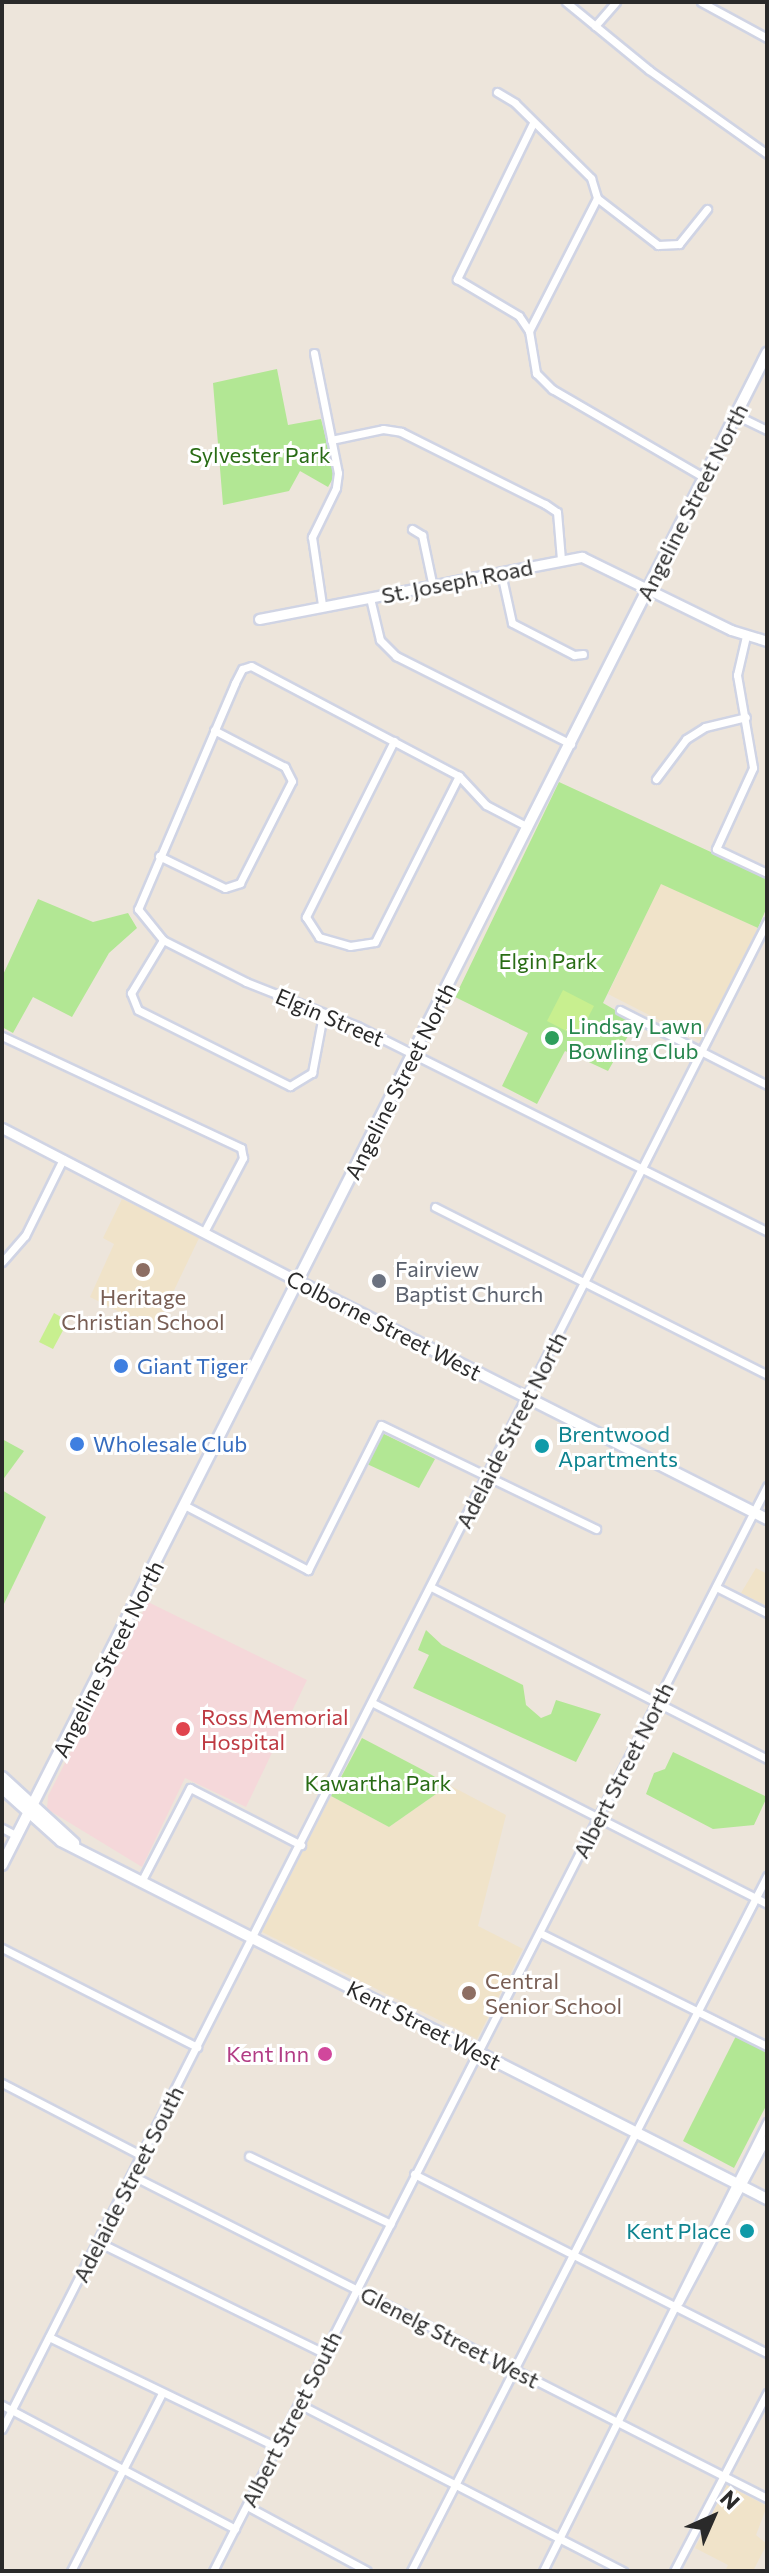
<!DOCTYPE html>
<style>
body{margin:0}
#map{position:relative;width:769px;height:2573px;overflow:hidden;background:#ede5db;font-family:Commissioner,sans-serif}
div>[style]{position:absolute}
.education>*{inset:0;background:#f0e3c9}
.medical>*{inset:0;background:#f5d8da}
.green>*{inset:0;background:#b2e794}
.pitch>*{inset:0;background:#c8ef8f}
.roads{filter:drop-shadow(2px 0 #d0d4e4) drop-shadow(-2px 0 #d0d4e4) drop-shadow(0 2px #d0d4e4) drop-shadow(0 -2px #d0d4e4)}
.minor>*{height:7px;margin:-3.5px;padding:0 3.5px;transform-origin:3.5px;border-radius:3.5px;background:#fff}
.tertiary>*{height:9px;margin:-4.5px;padding:0 4.5px;transform-origin:4.5px;border-radius:4.5px;background:#fff}
.secondary>*{height:10px;margin:-5px;padding:0 5px;transform-origin:5px;border-radius:5px;background:#fff}
.dots>*{width:22px;height:22px;translate:-50% -50%;box-sizing:border-box;border:4px solid #fff;border-radius:50%}
span{translate:-50% -50%;white-space:nowrap;text-align:center;line-height:1.15;-webkit-text-stroke:6px #fff;paint-order:stroke}
.park-label{font-size:22px;color:#296c15}
.street-label{font-size:22px;color:#2a2a2a}
.leisure-label{font-size:22px;color:#27864d}
.left{translate:0 -50%;text-align:left}
.worship-label{font-size:22px;color:#5b616d}
.education-label{font-size:22px;color:#785e54}
.shop-label{font-size:22px;color:#366cbe}
.culture-label{font-size:22px;color:#0d838f}
.right{translate:-100% -50%;text-align:right}
.health-label{font-size:22px;color:#be3a42}
.hotel-label{font-size:22px;color:#b23c85}
.frame{position:absolute;inset:0;border:4px solid #2a2a2a;pointer-events:none}
.north{position:absolute;left:673px;top:2477px;width:80px;height:80px;-webkit-text-stroke:6px #fff;paint-order:stroke;rotate:45deg;font-size:22px;font-weight:700;line-height:32px;text-align:center;color:#2a2a2a}
.north::after{content:'';display:block;margin:auto;width:28px;height:36px;background:#2a2a2a;clip-path:polygon(50% 0,100% 100%,50% 72%,0 100%)}
</style>
<div id="map">
<div class="education">
<div style="clip-path:polygon(661px 883px,758px 928px,702px 1042px,608px 994px)"></div>
<div style="clip-path:polygon(122px 1199px,200px 1236px,155px 1330px,90px 1297px,114px 1244px,103px 1238px)"></div>
<div style="clip-path:polygon(756px 1568px,767px 1574px,767px 1606px,741px 1593px)"></div>
<div style="clip-path:polygon(449px 1785px,506px 1815px,478px 1926px,523px 1949px,477px 2039px,262px 1932px,331px 1796px,389px 1827px)"></div>
<div style="clip-path:polygon(727px 2485px,767px 2506px,756px 2535px,767px 2544px,753px 2571px,725px 2571px,728px 2565px,695px 2548px)"></div>
</div>
<div class="medical">
<div style="clip-path:polygon(148px 1602px,307px 1680px,246px 1807px,185px 1778px,142px 1867px,47px 1809px,48px 1796px)"></div>
</div>
<div class="green">
<div style="clip-path:polygon(277px 369px,288px 425px,321px 419px,335px 475px,328px 487px,300px 471px,289px 491px,223px 505px,213px 383px)"></div>
<div style="clip-path:polygon(559px 782px,767px 878px,767px 907px,758px 928px,661px 884px,603px 1003px,636px 1022px,608px 1071px,565px 1051px,537px 1104px,502px 1086px,528px 1033px,455px 997px)"></div>
<div style="clip-path:polygon(38px 899px,93px 922px,128px 913px,137px 928px,109px 953px,72px 1017px,33px 997px,13px 1033px,2px 1027px,2px 977px)"></div>
<div style="clip-path:polygon(382px 1433px,435px 1459px,419px 1488px,367px 1464px)"></div>
<div style="clip-path:polygon(2px 1439px,24px 1451px,2px 1481px)"></div>
<div style="clip-path:polygon(2px 1490px,46px 1517px,2px 1608px)"></div>
<div style="clip-path:polygon(426px 1630px,442px 1645px,523px 1685px,526px 1705px,541px 1718px,551px 1714px,556px 1700px,601px 1714px,576px 1762px,413px 1688px,429px 1655px,418px 1650px)"></div>
<div style="clip-path:polygon(362px 1738px,423px 1770px,449px 1785px,389px 1827px,331px 1796px)"></div>
<div style="clip-path:polygon(673px 1752px,767px 1797px,754px 1825px,713px 1829px,646px 1794px,654px 1773px,665px 1769px)"></div>
<div style="clip-path:polygon(737px 2034px,767px 2049px,767px 2104px,734px 2168px,683px 2141px)"></div>
</div>
<div class="pitch">
<div style="clip-path:polygon(563px 990px,594px 1006px,578px 1037px,547px 1021px)"></div>
<div style="clip-path:polygon(54px 1313px,68px 1321px,53px 1349px,39px 1342px)"></div>
</div>
<div class="roads">
<div class="minor">
<div style="left:566px;top:2px;width:107px;rotate:39.3deg"></div>
<div style="left:649px;top:70px;width:145px;rotate:35.4deg"></div>
<div style="left:701px;top:2px;width:75px;rotate:28.6deg"></div>
<div style="left:595px;top:26px;width:32px;rotate:-49deg"></div>
<div style="left:497px;top:92px;width:21px;rotate:31deg"></div>
<div style="left:515px;top:103px;width:107px;rotate:44.6deg"></div>
<div style="left:591px;top:178px;width:21px;rotate:73deg"></div>
<div style="left:597px;top:198px;width:77px;rotate:37.6deg"></div>
<div style="left:658px;top:245px;width:21px;rotate:-3deg"></div>
<div style="left:679px;top:244px;width:45px;rotate:-51.3deg"></div>
<div style="left:533px;top:123px;width:174px;rotate:116deg"></div>
<div style="left:457px;top:279px;width:72px;rotate:30.8deg"></div>
<div style="left:519px;top:316px;width:18px;rotate:56deg"></div>
<div style="left:529px;top:331px;width:43px;rotate:80.5deg"></div>
<div style="left:536px;top:373px;width:23px;rotate:45deg"></div>
<div style="left:552px;top:389px;width:177px;rotate:30.2deg"></div>
<div style="left:529px;top:331px;width:149px;rotate:-62.9deg"></div>
<div style="left:314px;top:353px;width:122px;rotate:78.7deg"></div>
<div style="left:338px;top:473px;width:15px;rotate:98deg"></div>
<div style="left:336px;top:488px;width:55px;rotate:116.1deg"></div>
<div style="left:312px;top:537px;width:69px;rotate:81.6deg"></div>
<div style="left:736px;top:415px;width:34px;rotate:26deg"></div>
<div style="left:331px;top:440px;width:53px;rotate:-11.9deg"></div>
<div style="left:383px;top:429px;width:18px;rotate:9deg"></div>
<div style="left:401px;top:432px;width:161px;rotate:26.6deg"></div>
<div style="left:545px;top:504px;width:14px;rotate:34deg"></div>
<div style="left:557px;top:512px;width:48px;rotate:85.2deg"></div>
<div style="left:412px;top:529px;width:12px;rotate:31deg"></div>
<div style="left:422px;top:535px;width:53px;rotate:78.1deg"></div>
<div style="left:501px;top:573px;width:51px;rotate:77.6deg"></div>
<div style="left:512px;top:623px;width:70px;rotate:27.3deg"></div>
<div style="left:574px;top:655px;width:9px;rotate:-6deg"></div>
<div style="left:370px;top:598px;width:43px;rotate:76.6deg"></div>
<div style="left:380px;top:640px;width:23px;rotate:45deg"></div>
<div style="left:396px;top:656px;width:196px;rotate:26.7deg"></div>
<div style="left:746px;top:636px;width:40px;rotate:103deg"></div>
<div style="left:737px;top:675px;width:94px;rotate:80.2deg"></div>
<div style="left:753px;top:768px;width:89px;rotate:114.6deg"></div>
<div style="left:716px;top:849px;width:56px;rotate:25.2deg"></div>
<div style="left:394px;top:741px;width:197px;rotate:116.6deg"></div>
<div style="left:306px;top:917px;width:24px;rotate:57deg"></div>
<div style="left:319px;top:937px;width:32px;rotate:16deg"></div>
<div style="left:350px;top:946px;width:25px;rotate:-9deg"></div>
<div style="left:375px;top:942px;width:186px;rotate:-63.2deg"></div>
<div style="left:656px;top:779px;width:50px;rotate:-53.1deg"></div>
<div style="left:686px;top:739px;width:22px;rotate:-32deg"></div>
<div style="left:705px;top:727px;width:42px;rotate:-13.7deg"></div>
<div style="left:528px;top:827px;width:47px;rotate:-152.4deg"></div>
<div style="left:486px;top:805px;width:40px;rotate:-133deg"></div>
<div style="left:459px;top:776px;width:235px;rotate:-152.1deg"></div>
<div style="left:251px;top:666px;width:9px;rotate:162deg"></div>
<div style="left:242px;top:669px;width:16px;rotate:117deg"></div>
<div style="left:235px;top:683px;width:246px;rotate:113.2deg"></div>
<div style="left:138px;top:909px;width:40px;rotate:51deg"></div>
<div style="left:163px;top:940px;width:93px;rotate:26.8deg"></div>
<div style="left:246px;top:982px;width:119px;rotate:21.6deg"></div>
<div style="left:357px;top:1026px;width:458px;rotate:26.6deg"></div>
<div style="left:159px;top:856px;width:73px;rotate:25.9deg"></div>
<div style="left:225px;top:888px;width:16px;rotate:-18deg"></div>
<div style="left:240px;top:883px;width:114px;rotate:-63deg"></div>
<div style="left:292px;top:781px;width:16px;rotate:-117deg"></div>
<div style="left:285px;top:767px;width:80px;rotate:-152.5deg"></div>
<div style="left:163px;top:940px;width:62px;rotate:121.1deg"></div>
<div style="left:131px;top:993px;width:18px;rotate:68deg"></div>
<div style="left:138px;top:1010px;width:170px;rotate:26.6deg"></div>
<div style="left:290px;top:1086px;width:26px;rotate:-31deg"></div>
<div style="left:312px;top:1073px;width:59px;rotate:-79.3deg"></div>
<div style="left:620px;top:1010px;width:165px;rotate:27deg"></div>
<div style="left:2px;top:1036px;width:264px;rotate:25.1deg"></div>
<div style="left:241px;top:1148px;width:10px;rotate:79deg"></div>
<div style="left:243px;top:1158px;width:84px;rotate:117.8deg"></div>
<div style="left:435px;top:1207px;width:372px;rotate:26.8deg"></div>
<div style="left:2px;top:1262px;width:35px;rotate:-49deg"></div>
<div style="left:25px;top:1236px;width:86px;rotate:-63.7deg"></div>
<div style="left:186px;top:1506px;width:138px;rotate:27.7deg"></div>
<div style="left:308px;top:1570px;width:162px;rotate:-63.3deg"></div>
<div style="left:381px;top:1425px;width:239px;rotate:25.8deg"></div>
<div style="left:431px;top:1587px;width:377px;rotate:27.1deg"></div>
<div style="left:716px;top:1587px;width:57px;rotate:27deg"></div>
<div style="left:373px;top:1703px;width:442px;rotate:27deg"></div>
<div style="left:2px;top:1828px;width:17px;rotate:28deg"></div>
<div style="left:141px;top:1882px;width:106px;rotate:-62.5deg"></div>
<div style="left:190px;top:1788px;width:125px;rotate:27.2deg"></div>
<div style="left:540px;top:1933px;width:254px;rotate:26.5deg"></div>
<div style="left:2px;top:1948px;width:219px;rotate:26.9deg"></div>
<div style="left:2px;top:2083px;width:158px;rotate:27.5deg"></div>
<div style="left:249px;top:2156px;width:157px;rotate:25.6deg"></div>
<div style="left:414px;top:2174px;width:396px;rotate:26.9deg"></div>
<div style="left:133px;top:2176px;width:711px;rotate:26.93deg"></div>
<div style="left:98px;top:2242px;width:252px;rotate:26.2deg"></div>
<div style="left:679px;top:2302px;width:187px;rotate:-61.9deg"></div>
<div style="left:49px;top:2337px;width:253px;rotate:25.8deg"></div>
<div style="left:299px;top:2404px;width:365px;rotate:27.3deg"></div>
<div style="left:2px;top:2405px;width:264px;rotate:28deg"></div>
<div style="left:2px;top:2429px;width:1690px;rotate:-63.09deg"></div>
<div style="left:247px;top:2506px;width:136px;rotate:28.4deg"></div>
<div style="left:71px;top:2571px;width:200px;rotate:-62.9deg"></div>
<div style="left:213px;top:2571px;width:1218px;rotate:-62.95deg"></div>
<div style="left:411px;top:2571px;width:781px;rotate:-62.88deg"></div>
<div style="left:543px;top:2571px;width:502px;rotate:-63.49deg"></div>
<div style="left:674px;top:2571px;width:201px;rotate:-62.4deg"></div>
</div>
<div class="tertiary">
<div style="left:259px;top:619px;width:329px;rotate:-10.9deg"></div>
<div style="left:582px;top:557px;width:166px;rotate:26.1deg"></div>
<div style="left:731px;top:630px;width:38px;rotate:17deg"></div>
<div style="left:2px;top:1128px;width:332px;rotate:27.4deg"></div>
</div>
<div class="secondary">
<div style="left:297px;top:1281px;width:527px;rotate:26.86deg"></div>
<div style="left:2px;top:1777px;width:98px;rotate:42.5deg"></div>
<div style="left:2px;top:1788px;width:79px;rotate:41.9deg"></div>
<div style="left:61px;top:1841px;width:792px;rotate:26.89deg"></div>
<div style="left:2px;top:1865px;width:1695px;rotate:-63.16deg"></div>
</div>
</div>
<div class="dots">
<div style="left:552px;top:1038px;background:#2e9e5b"></div>
<div style="left:143px;top:1270px;background:#8d6e63"></div>
<div style="left:379px;top:1281px;background:#6b7280"></div>
<div style="left:121px;top:1366px;background:#3f7fe0"></div>
<div style="left:77px;top:1444px;background:#3f7fe0"></div>
<div style="left:542px;top:1446px;background:#0f9aa8"></div>
<div style="left:183px;top:1729px;background:#e0444e"></div>
<div style="left:469px;top:1993px;background:#8d6e63"></div>
<div style="left:325px;top:2054px;background:#d1479c"></div>
<div style="left:747px;top:2231px;background:#0f9aa8"></div>
</div>
<div class="park-label">
<span style="left:260px;top:455px">Sylvester Park</span>
<span style="left:548px;top:961px">Elgin Park</span>
<span style="left:378px;top:1783px">Kawartha Park</span>
</div>
<div class="street-label">
<span style="left:692px;top:502px;rotate:-63deg">Angeline Street North</span>
<span style="left:457px;top:581px;rotate:-11deg">St. Joseph Road</span>
<span style="left:330px;top:1017px;rotate:23deg">Elgin Street</span>
<span style="left:400px;top:1081px;rotate:-63deg">Angeline Street North</span>
<span style="left:384px;top:1325px;rotate:27deg">Colborne Street West</span>
<span style="left:511px;top:1430px;rotate:-63deg">Adelaide Street North</span>
<span style="left:108px;top:1659px;rotate:-63deg">Angeline Street North</span>
<span style="left:623px;top:1770px;rotate:-63deg">Albert Street North</span>
<span style="left:424px;top:2025px;rotate:27deg">Kent Street West</span>
<span style="left:128px;top:2184px;rotate:-63deg">Adelaide Street South</span>
<span style="left:450px;top:2337px;rotate:27deg">Glenelg Street West</span>
<span style="left:291px;top:2419px;rotate:-63deg">Albert Street South</span>
</div>
<div class="leisure-label">
<span class="left" style="left:568px;top:1038px">Lindsay Lawn<br>Bowling Club</span>
</div>
<div class="worship-label">
<span class="left" style="left:395px;top:1281px">Fairview<br>Baptist Church</span>
</div>
<div class="education-label">
<span style="left:143px;top:1309px">Heritage<br>Christian School</span>
<span class="left" style="left:485px;top:1993px">Central<br>Senior School</span>
</div>
<div class="shop-label">
<span class="left" style="left:137px;top:1366px">Giant Tiger</span>
<span class="left" style="left:93px;top:1444px">Wholesale Club</span>
</div>
<div class="culture-label">
<span class="left" style="left:558px;top:1446px">Brentwood<br>Apartments</span>
<span class="right" style="left:731px;top:2231px">Kent Place</span>
</div>
<div class="health-label">
<span class="left" style="left:201px;top:1729px">Ross Memorial<br>Hospital</span>
</div>
<div class="hotel-label">
<span class="right" style="left:309px;top:2054px">Kent Inn</span>
</div>
<div class="frame"></div>
<div class="north">N</div>
</div>
